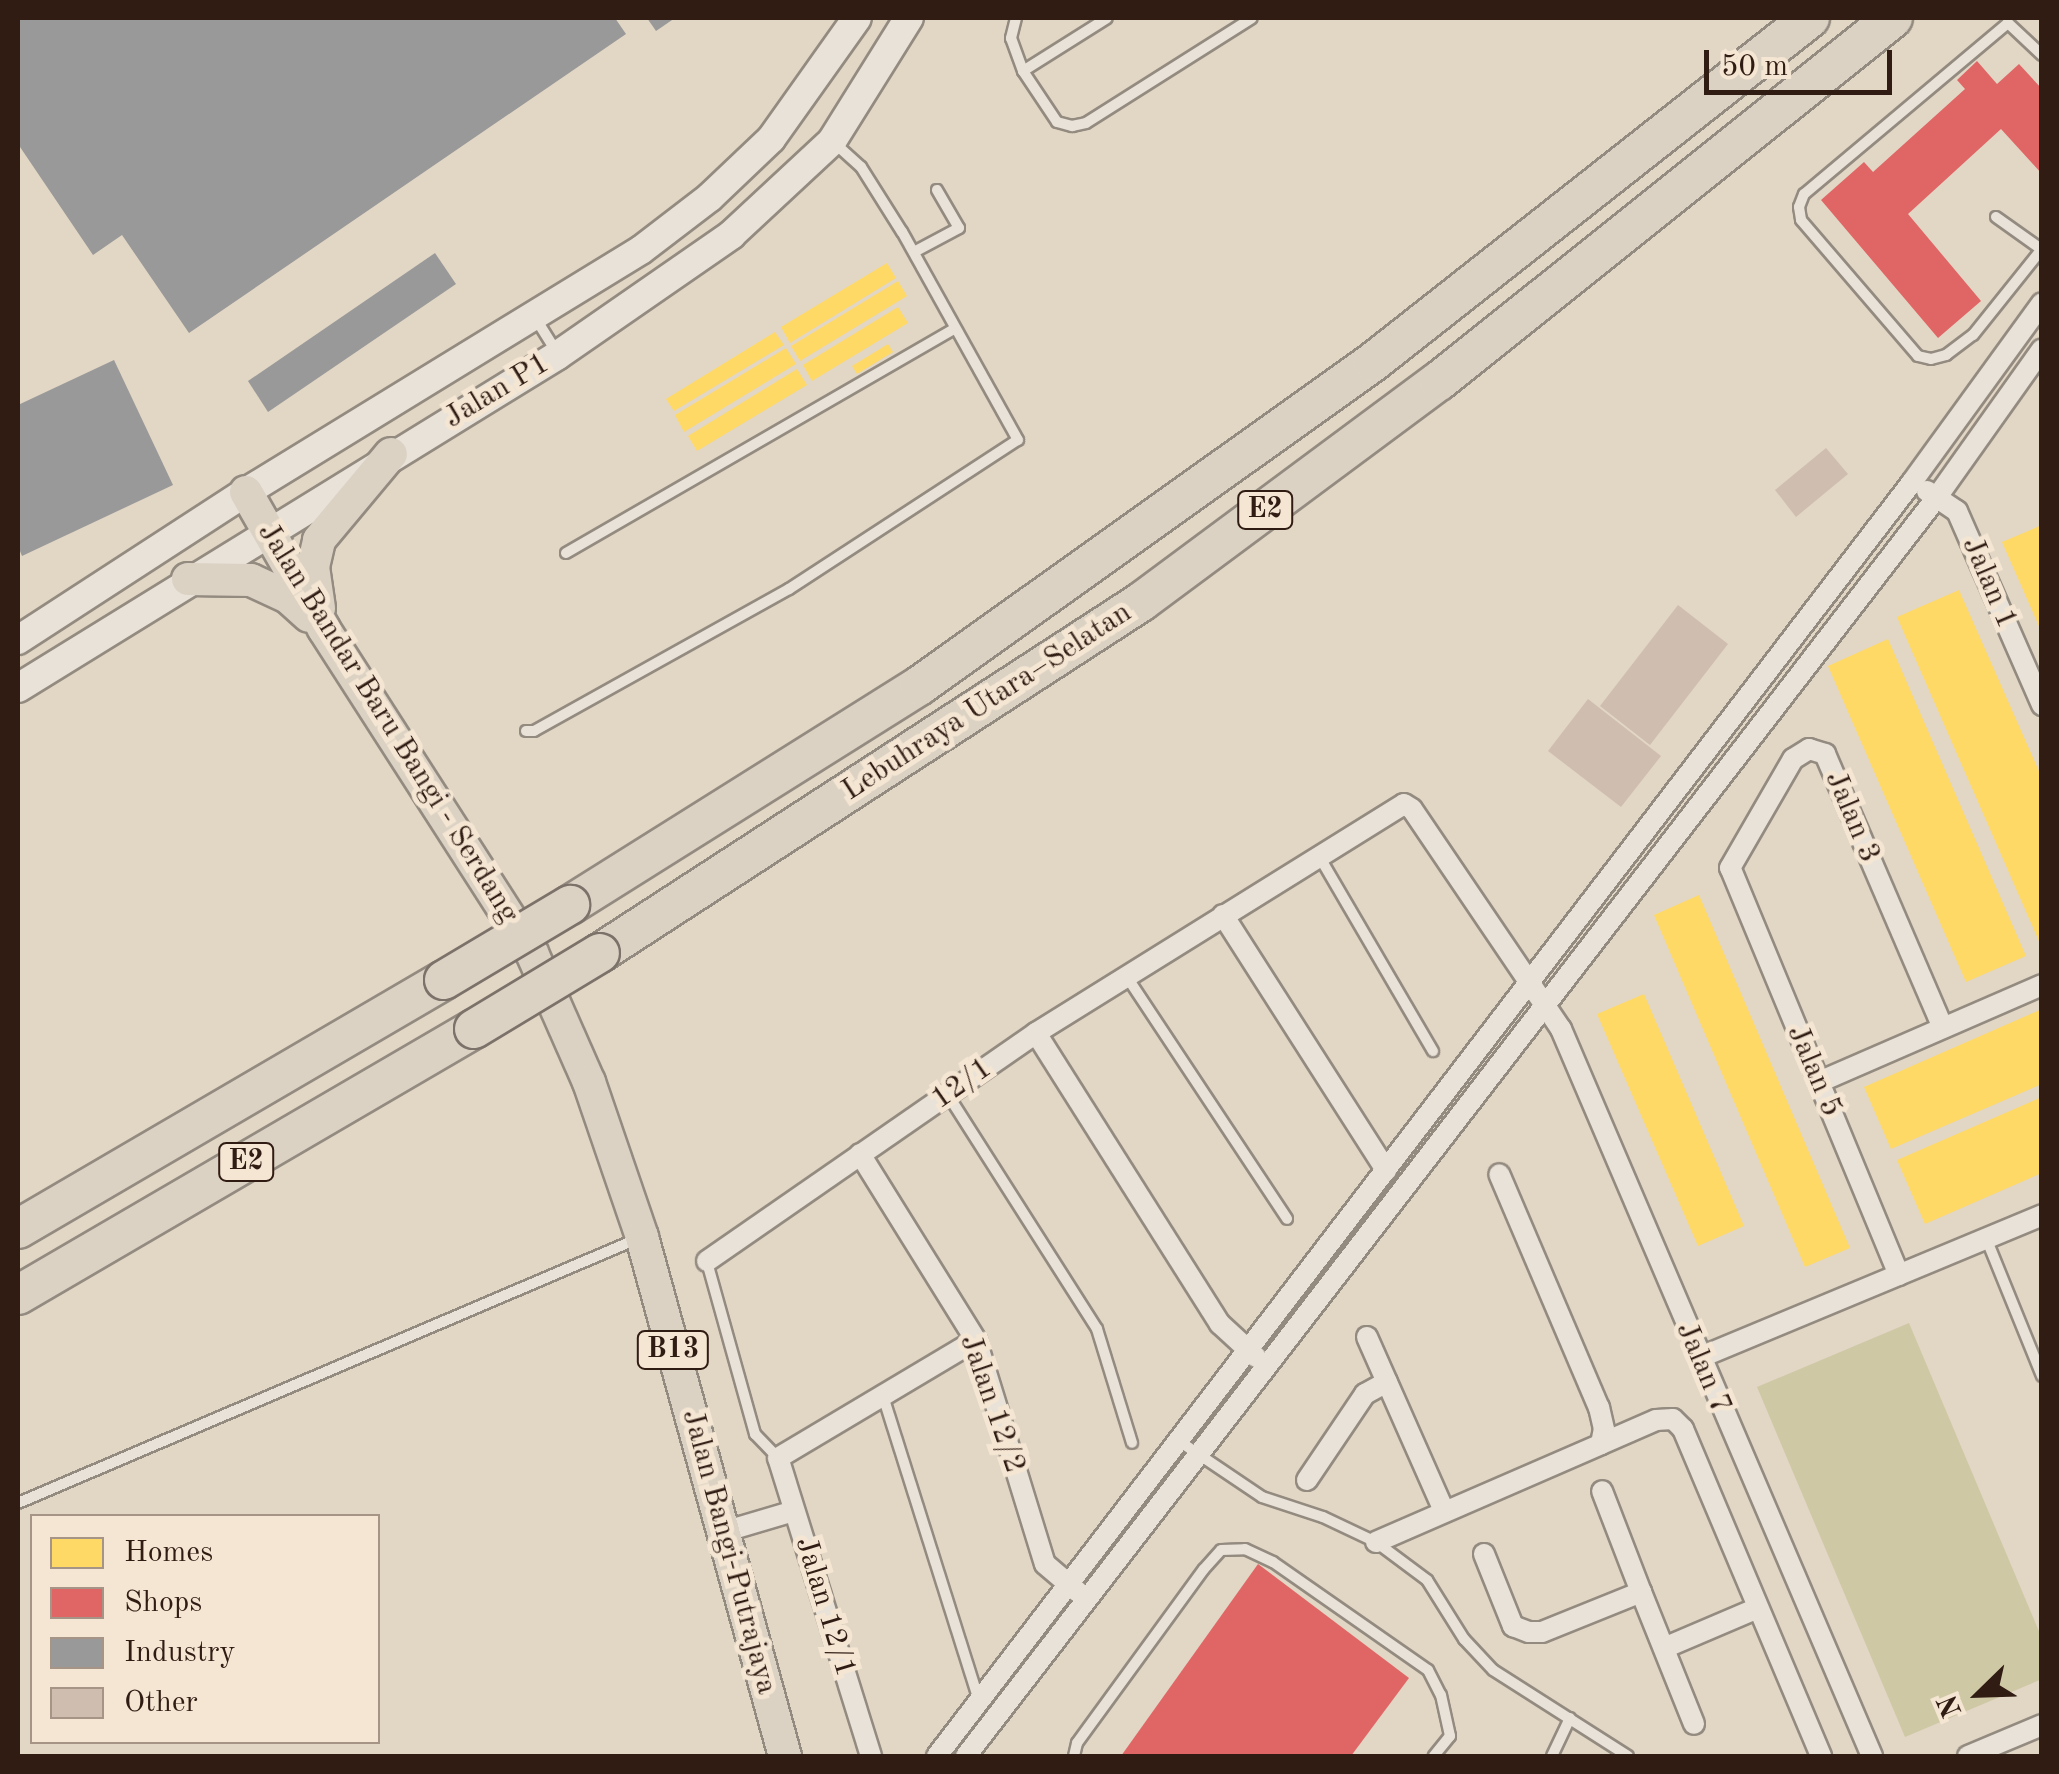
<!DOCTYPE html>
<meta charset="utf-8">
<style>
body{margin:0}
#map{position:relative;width:2059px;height:1774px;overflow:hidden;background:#e2d6c5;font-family:"Old Standard TT",serif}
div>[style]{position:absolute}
.green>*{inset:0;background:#cfc8a5}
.homes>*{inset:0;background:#ffd966}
.shops>*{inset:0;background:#e06666}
.industry>*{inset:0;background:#999}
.building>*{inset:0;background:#cfbeb0}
.roads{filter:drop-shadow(2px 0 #948b80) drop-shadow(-2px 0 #948b80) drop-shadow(0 2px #948b80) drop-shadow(0 -2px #948b80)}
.lane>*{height:10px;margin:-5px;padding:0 5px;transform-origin:5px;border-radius:5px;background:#e8e2d9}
.street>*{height:20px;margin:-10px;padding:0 10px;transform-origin:10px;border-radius:10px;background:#e8e2d9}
.secondary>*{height:28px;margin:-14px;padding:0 14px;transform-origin:14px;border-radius:14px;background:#e8e2d9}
.primary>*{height:32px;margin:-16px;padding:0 16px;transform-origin:16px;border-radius:16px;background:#dcd2c4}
.highway>*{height:38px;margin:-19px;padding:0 19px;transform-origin:19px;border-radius:19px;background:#dcd2c4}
.bridges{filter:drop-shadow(2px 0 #7c7269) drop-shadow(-2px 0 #7c7269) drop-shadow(0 2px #7c7269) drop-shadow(0 -2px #7c7269)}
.highway-bridge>*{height:38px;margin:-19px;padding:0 19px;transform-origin:19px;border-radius:19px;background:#dcd2c4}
span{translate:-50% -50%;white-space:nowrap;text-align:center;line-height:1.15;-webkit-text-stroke:10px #f4e6d2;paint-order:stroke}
.shield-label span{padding:2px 8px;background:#f4e6d2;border:2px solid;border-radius:8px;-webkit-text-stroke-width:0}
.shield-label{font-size:28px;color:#311c14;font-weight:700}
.street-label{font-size:30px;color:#311c14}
.frame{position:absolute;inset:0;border:20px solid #311c14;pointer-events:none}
.legend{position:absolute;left:30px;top:1514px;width:350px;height:230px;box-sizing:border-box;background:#f4e6d2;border:2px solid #a69586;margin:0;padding:12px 18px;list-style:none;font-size:30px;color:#311c14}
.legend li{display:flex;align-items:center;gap:20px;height:50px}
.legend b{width:50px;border:2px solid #a69586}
.north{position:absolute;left:1929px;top:1644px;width:100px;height:100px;-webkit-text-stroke:8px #f4e6d2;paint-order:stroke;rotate:247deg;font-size:28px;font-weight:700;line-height:40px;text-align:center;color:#311c14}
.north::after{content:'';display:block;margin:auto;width:35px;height:45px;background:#311c14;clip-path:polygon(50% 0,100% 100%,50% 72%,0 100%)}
.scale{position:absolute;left:1704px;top:50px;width:188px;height:45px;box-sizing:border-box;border:5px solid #311c14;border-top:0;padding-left:12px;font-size:30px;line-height:35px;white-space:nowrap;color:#311c14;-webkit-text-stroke:8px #f4e6d2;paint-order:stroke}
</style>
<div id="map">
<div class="green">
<div style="clip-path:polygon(1909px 1323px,2041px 1636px,2042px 1679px,1905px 1737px,1757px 1387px)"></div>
</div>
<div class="homes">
<div style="clip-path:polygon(887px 263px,896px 278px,790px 343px,781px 327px)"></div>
<div style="clip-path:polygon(898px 281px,907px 296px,800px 361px,791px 346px)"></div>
<div style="clip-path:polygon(898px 307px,908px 323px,812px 381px,803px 365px)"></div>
<div style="clip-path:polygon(775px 332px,784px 345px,674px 411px,666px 399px)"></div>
<div style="clip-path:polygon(888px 344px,893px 352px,857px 374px,852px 366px)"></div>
<div style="clip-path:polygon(786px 348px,796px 364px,684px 432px,675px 415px)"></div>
<div style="clip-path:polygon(797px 369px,807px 385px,697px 451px,688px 436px)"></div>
<div style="clip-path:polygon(2042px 525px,2042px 633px,2002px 542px)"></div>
<div style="clip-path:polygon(1959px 590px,2042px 778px,2042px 948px,1897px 617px)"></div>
<div style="clip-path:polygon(1888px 639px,2026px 956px,1966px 982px,1828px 666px)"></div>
<div style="clip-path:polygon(1699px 895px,1850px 1248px,1805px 1267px,1654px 915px)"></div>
<div style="clip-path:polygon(1644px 994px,1744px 1226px,1698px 1246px,1597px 1014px)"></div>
<div style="clip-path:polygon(2042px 1009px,2042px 1084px,1891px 1149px,1864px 1087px)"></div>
<div style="clip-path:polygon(2042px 1097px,2042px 1173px,1925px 1224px,1897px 1160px)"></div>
</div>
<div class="shops">
<div style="clip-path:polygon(1977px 61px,1997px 84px,2019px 64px,2042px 89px,2042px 174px,2001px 129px,1908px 214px,1981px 301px,1938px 338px,1821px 200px,1864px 162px,1873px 172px,1965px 89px,1957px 80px)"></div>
<div style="clip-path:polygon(1258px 1564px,1409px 1678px,1351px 1756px,1121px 1756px)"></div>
</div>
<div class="industry">
<div style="clip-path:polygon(18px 18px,615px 18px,626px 34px,189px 333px,122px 235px,93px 255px,18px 144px)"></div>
<div style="clip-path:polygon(647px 18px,675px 18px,656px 31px)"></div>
<div style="clip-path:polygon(435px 253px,456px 284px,268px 412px,248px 381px)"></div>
<div style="clip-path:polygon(114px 360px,173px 485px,22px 556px,18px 546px,18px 405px)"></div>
</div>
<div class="building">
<div style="clip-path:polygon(1826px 448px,1848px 474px,1796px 517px,1775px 490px)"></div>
<div style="clip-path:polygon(1678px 605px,1728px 644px,1650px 745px,1600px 706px)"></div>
<div style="clip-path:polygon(1588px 699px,1661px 756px,1621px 807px,1548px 751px)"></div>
</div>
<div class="roads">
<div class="lane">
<div style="left:1016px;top:18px;width:21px;rotate:104deg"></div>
<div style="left:1011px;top:38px;width:35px;rotate:70deg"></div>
<div style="left:1023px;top:71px;width:61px;rotate:56.3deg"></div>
<div style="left:1057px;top:122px;width:16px;rotate:15deg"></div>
<div style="left:1072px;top:126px;width:14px;rotate:-12deg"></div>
<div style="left:1086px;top:123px;width:196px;rotate:-32.3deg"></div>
<div style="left:2042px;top:55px;width:47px;rotate:-136.7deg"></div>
<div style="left:2008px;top:23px;width:266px;rotate:140deg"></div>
<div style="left:1804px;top:194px;width:14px;rotate:111deg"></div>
<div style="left:1799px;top:207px;width:13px;rotate:81deg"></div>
<div style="left:1801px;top:220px;width:179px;rotate:49.3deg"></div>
<div style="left:1918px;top:356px;width:13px;rotate:13deg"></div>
<div style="left:1931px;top:359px;width:16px;rotate:-15deg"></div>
<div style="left:1946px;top:355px;width:34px;rotate:-37deg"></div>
<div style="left:1973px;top:335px;width:110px;rotate:-51.3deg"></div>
<div style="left:1023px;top:71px;width:99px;rotate:-32.2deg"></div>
<div style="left:1996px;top:217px;width:55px;rotate:35.4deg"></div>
<div style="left:914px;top:252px;width:51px;rotate:-28.1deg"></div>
<div style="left:959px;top:228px;width:44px;rotate:-120.1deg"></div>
<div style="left:536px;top:319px;width:38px;rotate:58deg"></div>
<div style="left:566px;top:553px;width:449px;rotate:-30deg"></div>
<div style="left:526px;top:731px;width:8px"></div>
<div style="left:534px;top:731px;width:292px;rotate:-29.1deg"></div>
<div style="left:789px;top:589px;width:273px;rotate:-33.1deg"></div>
<div style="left:1018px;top:440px;width:238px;rotate:-119.1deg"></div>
<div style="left:902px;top:232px;width:77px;rotate:-122.2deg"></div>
<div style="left:861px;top:167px;width:38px;rotate:-138deg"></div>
<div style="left:1319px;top:856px;width:226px;rotate:59.7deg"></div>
<div style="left:1127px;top:977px;width:290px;rotate:56.5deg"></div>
<div style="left:948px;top:1095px;width:277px;rotate:57.5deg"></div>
<div style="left:1097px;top:1329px;width:119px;rotate:72.9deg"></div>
<div style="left:1986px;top:1238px;width:149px;rotate:67.9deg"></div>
<div style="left:707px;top:1262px;width:179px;rotate:74.4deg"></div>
<div style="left:755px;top:1434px;width:33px;rotate:46deg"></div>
<div style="left:883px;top:1396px;width:319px;rotate:72.5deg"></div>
<div style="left:1179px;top:1441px;width:100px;rotate:34deg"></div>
<div style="left:1262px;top:1497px;width:64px;rotate:18.2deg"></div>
<div style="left:1323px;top:1517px;width:59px;rotate:25.3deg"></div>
<div style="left:1376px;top:1542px;width:64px;rotate:36.7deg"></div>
<div style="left:1427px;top:1580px;width:70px;rotate:57.9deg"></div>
<div style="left:1464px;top:1639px;width:42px;rotate:46.9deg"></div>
<div style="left:1493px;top:1670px;width:160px;rotate:32.5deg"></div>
<div style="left:18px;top:1503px;width:673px;rotate:-23.1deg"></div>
<div style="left:1074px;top:1756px;width:13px;rotate:-77deg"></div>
<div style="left:1077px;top:1743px;width:215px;rotate:-53.9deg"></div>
<div style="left:1204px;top:1569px;width:25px;rotate:-48deg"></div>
<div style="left:1221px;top:1550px;width:24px;rotate:-2deg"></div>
<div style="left:1245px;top:1549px;width:31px;rotate:25deg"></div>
<div style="left:1273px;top:1562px;width:189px;rotate:34.9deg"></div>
<div style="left:1428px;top:1670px;width:28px;rotate:63deg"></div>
<div style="left:1441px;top:1695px;width:42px;rotate:77.6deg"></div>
<div style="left:1450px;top:1736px;width:26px;rotate:129deg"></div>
<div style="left:1552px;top:1756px;width:42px;rotate:-64.7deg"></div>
</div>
<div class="street">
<div style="left:1927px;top:491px;width:36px;rotate:34deg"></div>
<div style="left:1957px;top:511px;width:212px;rotate:66.3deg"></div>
<div style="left:1223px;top:915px;width:303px;rotate:57.4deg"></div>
<div style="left:1036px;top:1033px;width:344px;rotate:57.7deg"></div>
<div style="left:1220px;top:1324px;width:49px;rotate:42.5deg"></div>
<div style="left:1819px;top:1082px;width:243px;rotate:-23.5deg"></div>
<div style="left:860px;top:1154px;width:219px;rotate:58.1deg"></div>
<div style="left:976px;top:1340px;width:234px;rotate:72.9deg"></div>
<div style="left:1045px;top:1564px;width:43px;rotate:40.3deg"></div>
<div style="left:707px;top:1261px;width:400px;rotate:-34.7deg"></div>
<div style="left:1036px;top:1033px;width:433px;rotate:-31.9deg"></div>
<div style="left:1404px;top:804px;width:9px;rotate:32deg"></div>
<div style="left:1412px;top:809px;width:266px;rotate:55.9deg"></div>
<div style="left:1561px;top:1029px;width:791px;rotate:66.84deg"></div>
<div style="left:1899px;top:1275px;width:441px;rotate:-112.5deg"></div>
<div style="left:1730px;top:868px;width:126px;rotate:-60deg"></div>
<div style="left:1793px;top:759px;width:19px;rotate:-32deg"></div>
<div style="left:1809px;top:749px;width:17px;rotate:17deg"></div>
<div style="left:1825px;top:754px;width:298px;rotate:66.7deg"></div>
<div style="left:1367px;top:1337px;width:190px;rotate:66.1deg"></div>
<div style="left:1699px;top:1358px;width:372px;rotate:-22.6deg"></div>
<div style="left:1601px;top:1444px;width:60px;rotate:-23.6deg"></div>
<div style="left:1656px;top:1420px;width:17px;rotate:-3deg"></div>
<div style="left:1673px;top:1419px;width:14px;rotate:45deg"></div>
<div style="left:1683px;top:1429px;width:355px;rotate:67.1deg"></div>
<div style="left:1307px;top:1480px;width:104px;rotate:-56deg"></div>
<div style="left:1365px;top:1394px;width:25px;rotate:-29deg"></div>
<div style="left:723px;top:1532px;width:74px;rotate:-16.5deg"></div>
<div style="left:1376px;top:1542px;width:245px;rotate:-23.5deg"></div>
<div style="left:1601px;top:1444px;width:15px;rotate:-79deg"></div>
<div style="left:1604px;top:1429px;width:22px;rotate:-103deg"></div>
<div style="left:1599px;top:1408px;width:254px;rotate:-113.1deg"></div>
<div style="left:1484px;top:1554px;width:78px;rotate:68.1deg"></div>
<div style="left:1513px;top:1626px;width:17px;rotate:21deg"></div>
<div style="left:1529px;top:1632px;width:13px"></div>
<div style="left:1542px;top:1632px;width:107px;rotate:-22deg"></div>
<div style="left:1641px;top:1592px;width:108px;rotate:-111.1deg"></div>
<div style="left:1641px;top:1592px;width:142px;rotate:68.1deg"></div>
<div style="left:1664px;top:1648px;width:102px;rotate:-23.1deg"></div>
<div style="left:871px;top:1756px;width:312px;rotate:-107.3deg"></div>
<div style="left:778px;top:1458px;width:230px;rotate:-30.8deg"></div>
<div style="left:937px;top:1756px;width:1604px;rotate:-52.57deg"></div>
<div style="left:1912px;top:482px;width:221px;rotate:-54deg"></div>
<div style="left:966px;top:1756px;width:1590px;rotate:-52.36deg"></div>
<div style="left:1937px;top:497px;width:181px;rotate:-54.6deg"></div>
<div style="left:1968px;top:1756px;width:80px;rotate:-22.7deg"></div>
</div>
<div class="secondary">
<div style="left:18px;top:640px;width:272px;rotate:-33deg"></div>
<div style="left:246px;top:492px;width:463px;rotate:-31.5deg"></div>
<div style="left:641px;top:250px;width:87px;rotate:-37.5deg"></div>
<div style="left:710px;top:197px;width:84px;rotate:-43.6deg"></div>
<div style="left:771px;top:139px;width:148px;rotate:-54.6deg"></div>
<div style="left:18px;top:688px;width:634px;rotate:-31.66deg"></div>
<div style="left:558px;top:355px;width:211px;rotate:-34.7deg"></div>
<div style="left:731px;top:235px;width:138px;rotate:-42.9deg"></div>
<div style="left:832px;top:141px;width:145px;rotate:-58deg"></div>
</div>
<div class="primary">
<div style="left:246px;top:492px;width:158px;rotate:60.3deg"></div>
<div style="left:324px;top:629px;width:385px;rotate:57.3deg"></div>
<div style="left:532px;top:953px;width:141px;rotate:66.2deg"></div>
<div style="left:589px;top:1082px;width:164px;rotate:71.1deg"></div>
<div style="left:642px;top:1237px;width:538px;rotate:74.6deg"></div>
<div style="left:188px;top:579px;width:63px;rotate:0.9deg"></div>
<div style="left:251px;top:580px;width:41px;rotate:24.7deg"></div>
<div style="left:288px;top:597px;width:28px;rotate:42deg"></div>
<div style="left:319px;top:608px;width:41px;rotate:-98.3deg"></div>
<div style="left:313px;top:567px;width:28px;rotate:-77deg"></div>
<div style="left:319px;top:540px;width:112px;rotate:-50.1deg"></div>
</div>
<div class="highway">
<div style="left:570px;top:905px;width:412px;rotate:-32.1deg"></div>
<div style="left:919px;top:686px;width:558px;rotate:-35.51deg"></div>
<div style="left:1373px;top:362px;width:556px;rotate:-38.21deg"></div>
<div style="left:600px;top:953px;width:645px;rotate:-32.98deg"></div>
<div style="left:1141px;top:602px;width:371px;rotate:-36.6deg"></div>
<div style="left:1439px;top:381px;width:581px;rotate:-38.64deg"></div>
<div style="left:18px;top:1229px;width:493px;rotate:-30.3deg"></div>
<div style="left:18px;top:1295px;width:528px;rotate:-30.26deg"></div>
</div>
</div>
<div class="bridges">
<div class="highway-bridge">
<div style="left:444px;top:980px;width:147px;rotate:-30.8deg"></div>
<div style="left:474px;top:1029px;width:147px;rotate:-31.1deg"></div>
</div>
</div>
<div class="shield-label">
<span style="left:1265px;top:510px">E2</span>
<span style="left:246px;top:1162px">E2</span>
<span style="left:673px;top:1350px">B13</span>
</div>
<div class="street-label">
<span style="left:497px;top:391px;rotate:-31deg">Jalan P1</span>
<span style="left:1989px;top:583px;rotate:67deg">Jalan 1</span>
<span style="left:987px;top:702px;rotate:-33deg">Lebuhraya Utara–Selatan</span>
<span style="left:388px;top:723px;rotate:58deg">Jalan Bandar Baru Bangi - Serdang</span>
<span style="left:1852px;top:817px;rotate:67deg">Jalan 3</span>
<span style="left:1814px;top:1071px;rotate:67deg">Jalan 5</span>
<span style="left:962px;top:1084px;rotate:-35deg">12/1</span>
<span style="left:1703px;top:1368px;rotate:67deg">Jalan 7</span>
<span style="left:992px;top:1404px;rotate:71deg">Jalan 12/2</span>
<span style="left:729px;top:1552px;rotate:75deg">Jalan Bangi-Putrajaya</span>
<span style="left:825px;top:1607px;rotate:73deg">Jalan 12/1</span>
</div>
<div class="frame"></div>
<ul class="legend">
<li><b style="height:28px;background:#ffd966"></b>Homes</li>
<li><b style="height:28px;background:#e06666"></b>Shops</li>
<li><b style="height:28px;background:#999"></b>Industry</li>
<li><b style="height:28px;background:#cfbeb0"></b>Other</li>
</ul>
<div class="north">N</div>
<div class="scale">50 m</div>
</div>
